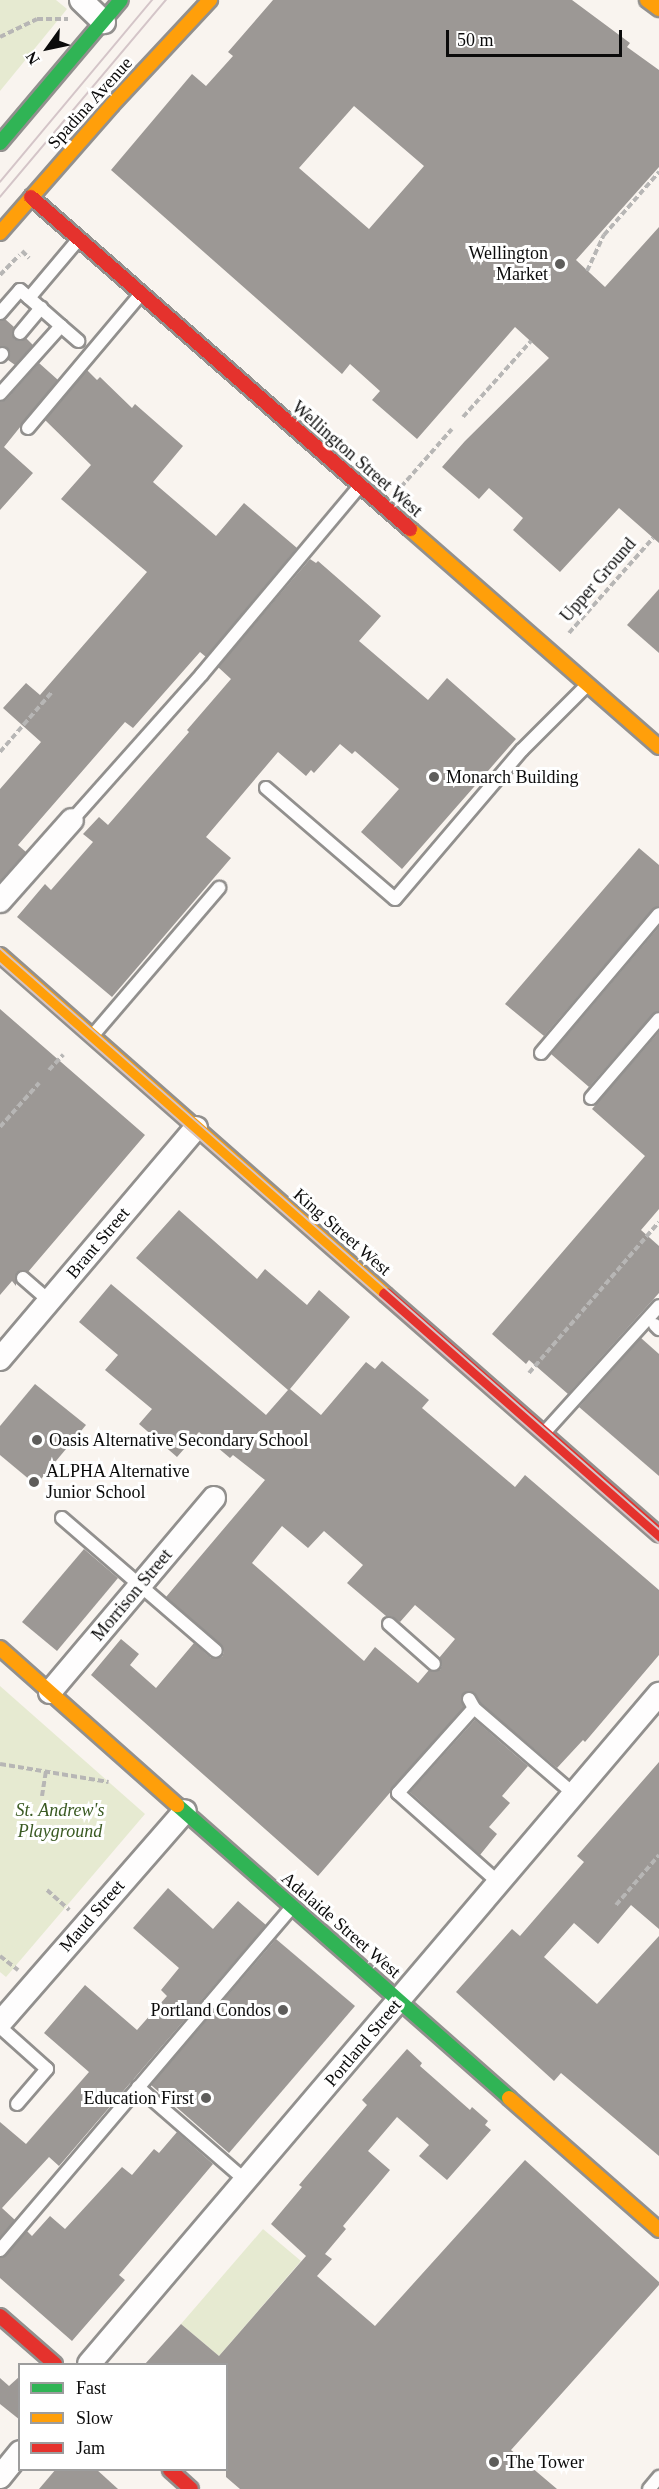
<!DOCTYPE html>
<style>
body{margin:0}
#map{position:relative;width:659px;height:2489px;overflow:hidden;background:#f9f4ef;font-family:Georgia,serif}
div>[style]{position:absolute}
.green>*{inset:0;background:#e6ead1}
.building>*{inset:0;background:#9c9895}
.path>*{height:4px;margin-top:-2px;transform-origin:0;background:repeating-linear-gradient(90deg,#b7b6b5 0 6px,transparent 0 9px)}
.roads{filter:drop-shadow(2px 0 #92908e) drop-shadow(-2px 0 #92908e) drop-shadow(0 2px #92908e) drop-shadow(0 -2px #92908e)}
.lane>*{height:12px;margin:-6px;padding:0 6px;transform-origin:6px;border-radius:6px;background:#fefdfd}
.street>*{height:22px;margin:-11px;padding:0 11px;transform-origin:11px;border-radius:11px;background:#fefdfd}
.fast>*{height:14px;margin:-7px;padding:0 7px;transform-origin:7px;border-radius:7px;background:#30b455}
.slow>*{height:14px;margin:-7px;padding:0 7px;transform-origin:7px;border-radius:7px;background:#ff9f0a}
.jam>*{height:14px;margin:-7px;padding:0 7px;transform-origin:7px;border-radius:7px;background:#e5322d}
.tram>*{height:1.5px;margin:-0.75px;padding:0 0.75px;transform-origin:0.75px;border-radius:0.75px;background:#d4c5c8}
.dots>*{width:16px;height:16px;translate:-50% -50%;box-sizing:border-box;border:3px solid #fff;border-radius:50%}
span{translate:-50% -50%;white-space:nowrap;text-align:center;line-height:1.15;-webkit-text-stroke:6px #fff;paint-order:stroke}
.street-label{font-size:18px;color:#0b0b0b}
.poi-label{font-size:18px;color:#0b0b0b}
.right{translate:-100% -50%;text-align:right}
.left{translate:0 -50%;text-align:left}
.park-label{font-size:18px;color:#3a5a23;font-style:italic}
.legend{position:absolute;left:18px;top:2363px;width:210px;height:108px;box-sizing:border-box;background:#fff;border:2px solid #9d9d9d;margin:0;padding:8px 10px;list-style:none;font-size:18px;color:#0b0b0b}
.legend li{display:flex;align-items:center;gap:12px;height:30px}
.legend b{width:30px;border:2px solid #9d9d9d}
.north{position:absolute;left:18px;top:18px;width:60px;height:60px;-webkit-text-stroke:4px #fff;paint-order:stroke;rotate:237deg;font-size:16px;font-weight:700;line-height:24px;text-align:center;color:#0b0b0b}
.north::after{content:'';display:block;margin:auto;width:21px;height:27px;background:#0b0b0b;clip-path:polygon(50% 0,100% 100%,50% 72%,0 100%)}
.scale{position:absolute;left:446px;top:30px;width:176px;height:27px;box-sizing:border-box;border:3px solid #0b0b0b;border-top:0;padding-left:8px;font-size:18px;line-height:21px;white-space:nowrap;color:#0b0b0b;-webkit-text-stroke:4px #fff;paint-order:stroke}
</style>
<div id="map">
<div class="green">
<div style="clip-path:polygon(0 0,56px 0,67px 9px,0 91px)"></div>
<div style="clip-path:polygon(0 1686px,145px 1814px,6px 1977px,0 1972px)"></div>
<div style="clip-path:polygon(263px 2229px,301px 2261px,219px 2356px,181px 2324px)"></div>
</div>
<div class="building">
<div style="clip-path:polygon(evenodd,273px 0,572px 0,630px 43px,627px 47px,659px 70px,659px 167px,576px 260px,605px 287px,659px 227px,659px 543px,619px 508px,560px 572px,513px 530px,523px 518px,489px 488px,479px 499px,442px 467px,465px 441px,549px 358px,515px 327px,417px 439px,372px 400px,380px 391px,350px 364px,342px 374px,111px 170px,192px 74px,206px 86px,233px 56px,228px 52px,273px 0,354px 106px,424px 166px,369px 229px,299px 168px,354px 106px)"></div>
<div style="clip-path:polygon(5px 319px,14px 327px,12px 332px,14px 339px,19px 341px,26px 338px,33px 345px,15px 365px,8px 360px,8px 349px,0 346px,0 321px)"></div>
<div style="clip-path:polygon(39px 363px,58px 380px,4px 447px,33px 473px,0 510px,0 402px,6px 400px)"></div>
<div style="clip-path:polygon(87px 370px,97px 380px,100px 377px,132px 408px,135px 404px,183px 446px,153px 482px,216px 536px,244px 503px,297px 548px,206px 657px,200px 652px,133px 728px,125px 722px,18px 845px,26px 852px,0 881px,0 789px,41px 742px,3px 708px,26px 683px,40px 695px,147px 572px,61px 499px,91px 465px,45px 420px)"></div>
<div style="clip-path:polygon(310px 559px,316px 563px,318px 561px,381px 616px,359px 641px,428px 700px,447px 678px,516px 739px,402px 869px,361px 832px,399px 789px,355px 751px,352px 754px,340px 744px,314px 773px,311px 770px,306px 776px,278px 752px,206px 837px,231px 858px,112px 997px,17px 917px,45px 884px,51px 890px,93px 842px,83px 834px,99px 817px,108px 825px,189px 732px,187px 730px,231px 679px,218px 667px)"></div>
<div style="clip-path:polygon(659px 589px,659px 653px,627px 625px)"></div>
<div style="clip-path:polygon(639px 848px,659px 865px,659px 906px,653px 909px,544px 1036px,505px 1004px)"></div>
<div style="clip-path:polygon(659px 927px,659px 1011px,653px 1014px,589px 1087px,551px 1054px)"></div>
<div style="clip-path:polygon(0 1009px,145px 1135px,28px 1272px,21px 1270px,16px 1273px,16px 1286px,12px 1281px,0 1295px)"></div>
<div style="clip-path:polygon(659px 1032px,659px 1209px,641px 1230px,659px 1246px,659px 1293px,568px 1394px,529px 1360px,526px 1364px,492px 1334px,645px 1156px,592px 1109px)"></div>
<div style="clip-path:polygon(evenodd,179px 1210px,257px 1279px,265px 1269px,307px 1305px,319px 1290px,350px 1317px,290px 1389px,321px 1415px,366px 1362px,375px 1369px,382px 1361px,429px 1400px,422px 1408px,515px 1487px,525px 1475px,659px 1590px,659px 1655px,585px 1742px,583px 1740px,557px 1768px,480px 1703px,474px 1692px,466px 1692px,461px 1698px,464px 1707px,318px 1876px,91px 1675px,121px 1639px,139px 1654px,130px 1665px,156px 1688px,194px 1643px,211px 1658px,222px 1657px,224px 1652px,221px 1645px,166px 1597px,265px 1480px,233px 1455px,230px 1458px,199px 1432px,177px 1457px,139px 1424px,152px 1409px,105px 1370px,118px 1355px,79px 1322px,111px 1284px,266px 1415px,288px 1390px,136px 1258px,179px 1210px,282px 1526px,308px 1548px,324px 1531px,363px 1565px,347px 1583px,386px 1616px,391px 1616px,400px 1622px,415px 1605px,455px 1639px,439px 1658px,442px 1665px,440px 1670px,429px 1670px,418px 1683px,375px 1647px,364px 1661px,252px 1563px,282px 1526px)"></div>
<div style="clip-path:polygon(641px 1338px,659px 1354px,659px 1476px,579px 1407px)"></div>
<div style="clip-path:polygon(35px 1384px,86px 1425px,36px 1485px,0 1455px,0 1426px)"></div>
<div style="clip-path:polygon(84px 1549px,118px 1578px,57px 1651px,22px 1622px)"></div>
<div style="clip-path:polygon(475px 1720px,528px 1766px,502px 1796px,510px 1803px,489px 1827px,497px 1834px,480px 1855px,410px 1792px)"></div>
<div style="clip-path:polygon(659px 1762px,659px 1929px,631px 1905px,598px 1944px,574px 1923px,544px 1957px,597px 2004px,659px 1936px,659px 2156px,561px 2073px,554px 2081px,456px 1992px,512px 1929px,520px 1936px,584px 1862px,577px 1856px)"></div>
<div style="clip-path:polygon(168px 1888px,213px 1929px,238px 1901px,266px 1925px,59px 2166px,49px 2157px,2px 2208px,15px 2220px,0 2237px,0 2122px,26px 2144px,89px 2072px,44px 2033px,85px 1985px,137px 2030px,167px 1996px,161px 1990px,179px 1968px,133px 1928px)"></div>
<div style="clip-path:polygon(276px 1939px,355px 2006px,229px 2153px,151px 2085px)"></div>
<div style="clip-path:polygon(407px 2049px,422px 2063px,420px 2066px,470px 2110px,472px 2107px,488px 2121px,485px 2125px,491px 2130px,447px 2180px,419px 2156px,429px 2145px,397px 2117px,368px 2151px,390px 2170px,343px 2226px,346px 2229px,325px 2254px,332px 2259px,317px 2276px,375px 2326px,525px 2160px,659px 2282px,659px 2285px,511px 2450px,557px 2489px,240px 2489px,226px 2477px,226px 2364px,145px 2364px,181px 2324px,219px 2356px,306px 2256px,271px 2224px,302px 2187px,299px 2185px,367px 2105px,362px 2100px)"></div>
<div style="clip-path:polygon(177px 2132px,213px 2164px,119px 2275px,125px 2280px,72px 2341px,0 2278px,0 2258px,6px 2255px,27px 2231px,32px 2236px,50px 2216px,65px 2229px,122px 2167px,132px 2175px,154px 2149px,159px 2153px)"></div>
<div style="clip-path:polygon(20px 2376px,20px 2420px,0 2404px,0 2378px,9px 2386px)"></div>
<div style="clip-path:polygon(56px 2469px,96px 2469px,118px 2489px,39px 2489px)"></div>
</div>
<div class="path">
<div style="left:0;top:37px;width:41px;rotate:-25.9deg"></div>
<div style="left:37px;top:19px;width:31px"></div>
<div style="left:22px;top:251px;width:10px;rotate:45deg"></div>
<div style="left:587px;top:271px;width:40px;rotate:-65deg"></div>
<div style="left:604px;top:235px;width:84px;rotate:-48.9deg"></div>
<div style="left:0;top:275px;width:28px;rotate:-46deg"></div>
<div style="left:463px;top:417px;width:102px;rotate:-48.2deg"></div>
<div style="left:401px;top:487px;width:77px;rotate:-48.7deg"></div>
<div style="left:569px;top:633px;width:127px;rotate:-48.5deg"></div>
<div style="left:0;top:752px;width:79px;rotate:-49.1deg"></div>
<div style="left:49px;top:1070px;width:21px;rotate:-47deg"></div>
<div style="left:0;top:1127px;width:59px;rotate:-48.4deg"></div>
<div style="left:529px;top:1373px;width:199px;rotate:-49.3deg"></div>
<div style="left:0;top:1764px;width:110px;rotate:9.4deg"></div>
<div style="left:42px;top:1796px;width:24px;rotate:-81deg"></div>
<div style="left:47px;top:1890px;width:30px;rotate:42deg"></div>
<div style="left:616px;top:1905px;width:66px;rotate:-49.3deg"></div>
<div style="left:0;top:1956px;width:23px;rotate:38deg"></div>
</div>
<div class="roads">
<div class="lane">
<div style="left:29px;top:298px;width:76px;rotate:-49.8deg"></div>
<div style="left:0;top:313px;width:30px;rotate:-49deg"></div>
<div style="left:20px;top:290px;width:55px;rotate:41.3deg"></div>
<div style="left:61px;top:326px;width:91px;rotate:131.9deg"></div>
<div style="left:61px;top:326px;width:23px;rotate:41deg"></div>
<div style="left:20px;top:333px;width:33px;rotate:-50deg"></div>
<div style="left:0;top:356px;width:3px;rotate:-45deg"></div>
<div style="left:28px;top:428px;width:175px;rotate:-49.9deg"></div>
<div style="left:266px;top:788px;width:170px;rotate:40.7deg"></div>
<div style="left:395px;top:899px;width:196px;rotate:-49.6deg"></div>
<div style="left:522px;top:750px;width:91px;rotate:-45deg"></div>
<div style="left:72px;top:820px;width:195px;rotate:-48.3deg"></div>
<div style="left:202px;top:674px;width:244px;rotate:-50deg"></div>
<div style="left:93px;top:1035px;width:194px;rotate:-49.4deg"></div>
<div style="left:541px;top:1053px;width:182px;rotate:-49.7deg"></div>
<div style="left:591px;top:1098px;width:104px;rotate:-49.3deg"></div>
<div style="left:23px;top:1278px;width:35px;rotate:41deg"></div>
<div style="left:655px;top:1325px;width:6px;rotate:45deg"></div>
<div style="left:544px;top:1433px;width:171px;rotate:-47.8deg"></div>
<div style="left:62px;top:1518px;width:203px;rotate:40.8deg"></div>
<div style="left:389px;top:1624px;width:60px;rotate:41.6deg"></div>
<div style="left:469px;top:1699px;width:10px;rotate:61deg"></div>
<div style="left:474px;top:1708px;width:133px;rotate:40.7deg"></div>
<div style="left:474px;top:1708px;width:114px;rotate:131.8deg"></div>
<div style="left:398px;top:1793px;width:135px;rotate:41.7deg"></div>
<div style="left:0;top:2027px;width:63px;rotate:41.8deg"></div>
<div style="left:47px;top:2069px;width:46px;rotate:130.6deg"></div>
<div style="left:138px;top:2087px;width:143px;rotate:41deg"></div>
<div style="left:0;top:2250px;width:450px;rotate:-49.6deg"></div>
<div style="left:649px;top:2489px;width:16px;rotate:-50deg"></div>
</div>
<div class="street">
<div style="left:81px;top:0;width:32px;rotate:44deg"></div>
<div style="left:0;top:901px;width:108px;rotate:-48.4deg"></div>
<div style="left:0;top:1359px;width:303px;rotate:-49.7deg"></div>
<div style="left:50px;top:1692px;width:254px;rotate:-49.8deg"></div>
<div style="left:0;top:2023px;width:281px;rotate:-48.9deg"></div>
<div style="left:89px;top:2364px;width:880px;rotate:-49.61deg"></div>
<div style="left:0;top:2477px;width:32px;rotate:-51deg"></div>
</div>
<div class="fast">
<div style="left:0;top:143px;width:187px;rotate:-49.8deg"></div>
<div style="left:177px;top:1805px;width:443px;rotate:41.4deg"></div>
</div>
<div class="slow">
<div style="left:647px;top:0;width:15px;rotate:37deg"></div>
<div style="left:0;top:233px;width:170px;rotate:-48.8deg"></div>
<div style="left:112px;top:105px;width:144px;rotate:-47deg"></div>
<div style="left:410px;top:529px;width:331px;rotate:41.2deg"></div>
<div style="left:0;top:955px;width:514px;rotate:41.37deg"></div>
<div style="left:0;top:1648px;width:237px;rotate:41.6deg"></div>
<div style="left:509px;top:2098px;width:200px;rotate:41.3deg"></div>
</div>
<div class="jam">
<div style="left:31px;top:197px;width:504px;rotate:41.22deg"></div>
<div style="left:386px;top:1295px;width:363px;rotate:41.3deg"></div>
<div style="left:0;top:2316px;width:73px;rotate:41.1deg"></div>
<div style="left:170px;top:2470px;width:28px;rotate:42deg"></div>
</div>
</div>
<div class="tram">
<div style="left:0;top:182px;width:237px;rotate:-50.1deg"></div>
<div style="left:0;top:197px;width:258px;rotate:-49.9deg"></div>
<div style="left:0;top:948px;width:879px;rotate:41.4deg"></div>
<div style="left:0;top:963px;width:878px;rotate:41.35deg"></div>
</div>
<div class="dots">
<div style="left:560px;top:264px;background:#5e5d5b"></div>
<div style="left:434px;top:777px;background:#5e5d5b"></div>
<div style="left:37px;top:1440px;background:#5e5d5b"></div>
<div style="left:34px;top:1482px;background:#5e5d5b"></div>
<div style="left:283px;top:2010px;background:#5e5d5b"></div>
<div style="left:206px;top:2098px;background:#5e5d5b"></div>
<div style="left:494px;top:2462px;background:#5e5d5b"></div>
</div>
<div class="street-label">
<span style="left:90px;top:103px;rotate:-48deg">Spadina Avenue</span>
<span style="left:357px;top:459px;rotate:41deg">Wellington Street West</span>
<span style="left:598px;top:580px;rotate:-49deg">Upper Ground</span>
<span style="left:342px;top:1232px;rotate:41deg">King Street West</span>
<span style="left:98px;top:1243px;rotate:-50deg">Brant Street</span>
<span style="left:132px;top:1595px;rotate:-50deg">Morrison Street</span>
<span style="left:92px;top:1916px;rotate:-49deg">Maud Street</span>
<span style="left:341px;top:1925px;rotate:41deg">Adelaide Street West</span>
<span style="left:363px;top:2043px;rotate:-50deg">Portland Street</span>
</div>
<div class="poi-label">
<span class="right" style="left:548px;top:264px">Wellington<br>Market</span>
<span class="left" style="left:446px;top:777px">Monarch Building</span>
<span class="left" style="left:49px;top:1440px">Oasis Alternative Secondary School</span>
<span class="left" style="left:46px;top:1482px">ALPHA Alternative<br>Junior School</span>
<span class="right" style="left:271px;top:2010px">Portland Condos</span>
<span class="right" style="left:194px;top:2098px">Education First</span>
<span class="left" style="left:506px;top:2462px">The Tower</span>
</div>
<div class="park-label">
<span style="left:60px;top:1821px">St. Andrew's<br>Playground</span>
</div>
<ul class="legend">
<li><b style="height:8px;background:#30b455"></b>Fast</li>
<li><b style="height:8px;background:#ff9f0a"></b>Slow</li>
<li><b style="height:8px;background:#e5322d"></b>Jam</li>
</ul>
<div class="north">N</div>
<div class="scale">50 m</div>
</div>
